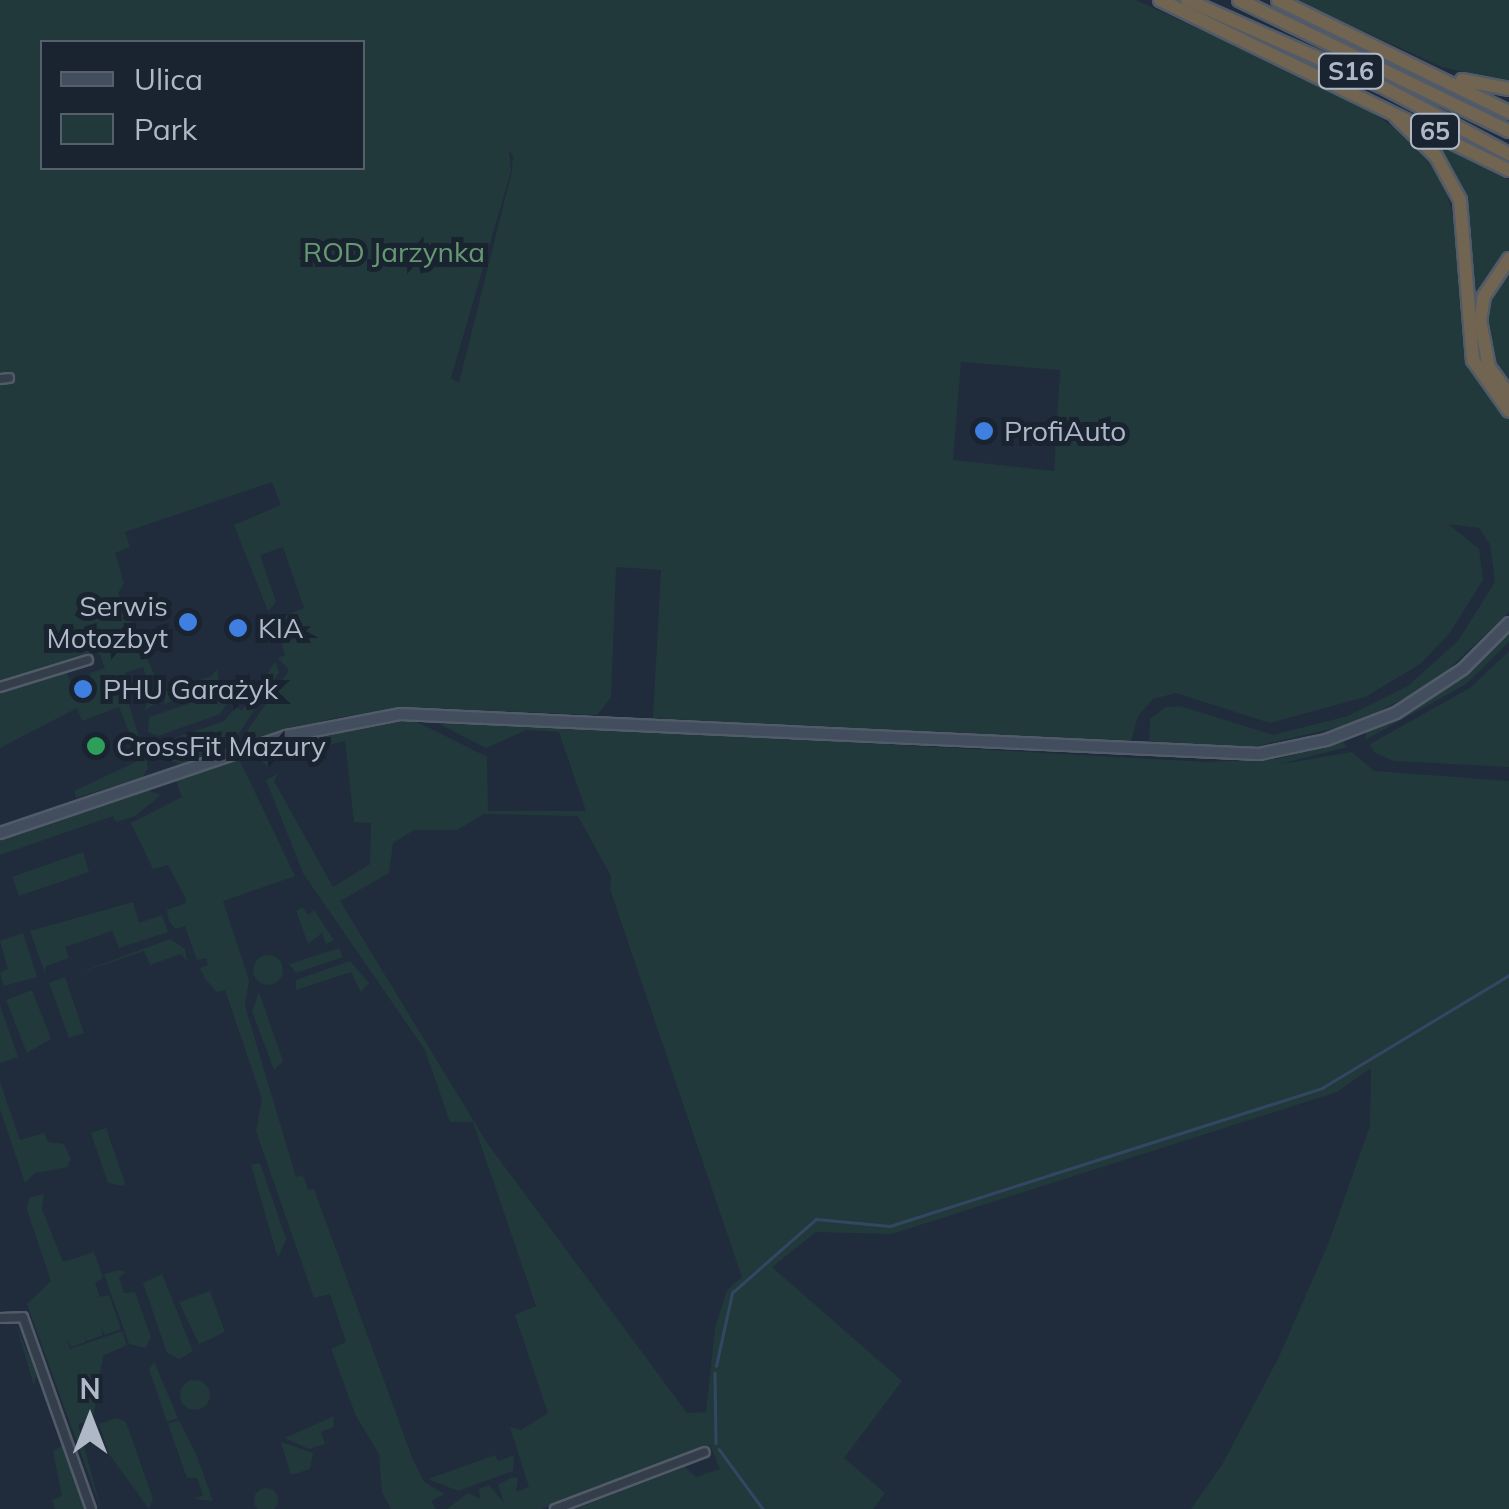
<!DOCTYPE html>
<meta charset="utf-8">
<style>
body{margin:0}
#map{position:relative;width:1509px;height:1509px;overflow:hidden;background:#202c3b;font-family:Mulish,sans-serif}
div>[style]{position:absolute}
.green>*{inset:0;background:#22393c}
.round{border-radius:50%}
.stream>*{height:2.5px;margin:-1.25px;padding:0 1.25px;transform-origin:1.25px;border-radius:1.25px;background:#334763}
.roads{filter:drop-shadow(2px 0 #525b69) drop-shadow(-2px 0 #525b69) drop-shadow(0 2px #525b69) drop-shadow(0 -2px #525b69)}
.minor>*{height:8px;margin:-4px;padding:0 4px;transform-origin:4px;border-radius:4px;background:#343e4b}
.secondary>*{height:10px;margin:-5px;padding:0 5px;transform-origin:5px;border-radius:5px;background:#424d5e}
.motorway>*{height:12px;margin:-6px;padding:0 6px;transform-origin:6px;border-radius:6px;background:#716451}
.dots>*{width:28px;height:28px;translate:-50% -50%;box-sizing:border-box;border:5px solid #1a2330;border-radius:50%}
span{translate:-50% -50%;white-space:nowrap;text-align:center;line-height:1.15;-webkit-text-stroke:10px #1a2330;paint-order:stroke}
.shield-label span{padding:2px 8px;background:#1a2330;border:2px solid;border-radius:8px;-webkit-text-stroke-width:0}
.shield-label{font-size:25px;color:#afb8c7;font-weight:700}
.park-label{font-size:28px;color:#659971}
.poi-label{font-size:28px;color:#afb8c7}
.left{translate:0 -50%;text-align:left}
.right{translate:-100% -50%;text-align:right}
.legend{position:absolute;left:40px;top:40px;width:325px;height:130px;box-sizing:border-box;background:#1a2330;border:2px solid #565f6c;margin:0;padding:12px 18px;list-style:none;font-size:30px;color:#afb8c7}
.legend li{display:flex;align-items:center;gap:20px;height:50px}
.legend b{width:50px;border:2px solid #565f6c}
.north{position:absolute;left:40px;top:1369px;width:100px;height:100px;-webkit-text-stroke:8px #1a2330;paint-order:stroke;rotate:0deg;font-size:28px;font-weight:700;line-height:40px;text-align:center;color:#afb8c7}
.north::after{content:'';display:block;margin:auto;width:35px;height:45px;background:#afb8c7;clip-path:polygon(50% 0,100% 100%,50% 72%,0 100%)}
</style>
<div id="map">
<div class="green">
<div style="clip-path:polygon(evenodd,0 0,1136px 0,1354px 101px,1409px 137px,1443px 177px,1463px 257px,1461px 313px,1468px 363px,1509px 418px,1509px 612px,1435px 682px,1357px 723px,1235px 751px,1149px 746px,1150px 719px,1166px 707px,1180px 706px,1273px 735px,1348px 716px,1408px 686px,1458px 641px,1495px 582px,1490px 544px,1479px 528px,1448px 524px,1479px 549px,1483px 580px,1449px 634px,1420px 664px,1365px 697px,1270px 723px,1176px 693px,1153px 699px,1138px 716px,1130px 746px,653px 718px,661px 570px,616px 567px,611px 697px,597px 715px,413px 708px,334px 718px,249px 742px,245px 734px,289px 670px,278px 658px,285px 655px,282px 644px,305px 634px,299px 618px,277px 626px,275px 620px,304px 608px,283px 547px,260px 555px,276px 602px,268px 611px,234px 525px,281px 505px,272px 482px,125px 532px,130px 547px,115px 553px,124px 583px,118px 593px,154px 674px,148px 682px,143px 667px,125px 673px,125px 691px,148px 767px,143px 777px,76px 798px,74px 791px,140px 760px,119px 707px,82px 721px,77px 708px,0 748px,0 693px,67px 672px,75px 698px,94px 694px,90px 673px,105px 668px,98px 650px,0 680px,0 0,42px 42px,362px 42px,362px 168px,42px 168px,42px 42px,0 0,509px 150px,513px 156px,512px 171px,459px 383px,451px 378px,511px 171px,509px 150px,0 0,961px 362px,1060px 370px,1054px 471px,953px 460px,961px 362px)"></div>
<div style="clip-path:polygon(1295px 0,1509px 0,1509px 83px,1442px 67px)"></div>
<div style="clip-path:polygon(1421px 133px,1509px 180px,1509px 251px,1479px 298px,1477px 348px,1491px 386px,1475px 349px,1468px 209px,1450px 166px)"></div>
<div style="clip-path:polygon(1509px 266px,1509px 387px,1491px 359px,1485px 321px,1490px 296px)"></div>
<div style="clip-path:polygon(1509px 633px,1509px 642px,1466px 684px,1365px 740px,1366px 733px,1455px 682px)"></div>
<div style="clip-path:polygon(1509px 651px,1509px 767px,1394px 761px,1374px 752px,1370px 744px,1470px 688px)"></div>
<div style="clip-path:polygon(275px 662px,279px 672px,230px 747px,181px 765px,161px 756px,163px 742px,224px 721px,236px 707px,242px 711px)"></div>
<div style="clip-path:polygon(217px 669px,219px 685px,164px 704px,165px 697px,145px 710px,149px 697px,212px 676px)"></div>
<div style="clip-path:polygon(221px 693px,230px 699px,220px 714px,158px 736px,148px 732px,149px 717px)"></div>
<div style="clip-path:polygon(evenodd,430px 719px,1206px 762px,1278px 759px,1343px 742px,1347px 747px,1276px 765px,1352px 752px,1374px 771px,1509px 781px,1509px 1509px,1191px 1509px,1222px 1465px,1279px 1357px,1329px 1242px,1370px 1126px,1371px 1068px,1337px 1092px,892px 1234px,816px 1232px,772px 1267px,902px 1381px,844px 1458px,885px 1493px,873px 1509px,575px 1509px,685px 1467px,696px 1477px,720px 1469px,710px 1445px,541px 1509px,447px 1509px,468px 1493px,480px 1499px,479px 1489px,489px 1485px,504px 1503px,498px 1485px,512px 1477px,518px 1478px,516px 1492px,529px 1487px,510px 1427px,521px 1430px,548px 1413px,515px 1315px,536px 1306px,473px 1122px,450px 1122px,425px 1050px,303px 873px,266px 780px,278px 774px,274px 781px,333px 887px,370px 864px,371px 823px,354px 822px,345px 741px,271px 759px,267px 766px,255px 755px,308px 737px,413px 720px,487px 757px,488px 811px,586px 811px,559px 732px,526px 730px,486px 748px,430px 719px,484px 814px,578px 816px,611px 876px,610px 889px,742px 1277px,727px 1290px,715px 1328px,706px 1412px,687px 1413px,487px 1143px,340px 901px,389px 873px,393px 843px,414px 830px,457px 830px,484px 814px)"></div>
<div style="clip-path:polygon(239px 759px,295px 876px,223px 901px,249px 980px,245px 1006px,296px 1177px,303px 1175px,308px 1190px,314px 1189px,413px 1460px,424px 1482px,444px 1494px,431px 1501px,436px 1509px,391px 1509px,382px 1492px,379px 1454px,356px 1416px,331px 1349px,346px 1342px,330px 1294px,314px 1298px,256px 1131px,262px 1099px,225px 990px,216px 992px,204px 977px,200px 968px,208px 965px,206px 958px,197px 960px,185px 926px,175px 929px,169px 921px,167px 910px,186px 903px,185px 897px,168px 865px,153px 869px,131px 823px,182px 797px,175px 779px)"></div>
<div style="clip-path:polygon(147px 790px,161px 795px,135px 816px,116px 822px,113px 816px,0 855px,0 840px)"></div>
<div style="clip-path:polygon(83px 852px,89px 872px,19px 896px,12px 877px)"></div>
<div style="clip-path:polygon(133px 902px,139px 923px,162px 915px,168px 932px,119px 948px,112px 931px,65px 947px,69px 958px,46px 966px,45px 973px,30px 931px)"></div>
<div style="clip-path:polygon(302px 907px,308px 915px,314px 910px,334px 940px,326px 944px,322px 933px,308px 944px,296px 911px)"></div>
<div style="clip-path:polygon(23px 933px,37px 977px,4px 986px,0 973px,8px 969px,0 941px)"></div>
<div style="clip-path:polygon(170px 939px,185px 949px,187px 961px,181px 954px,150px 965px,144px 951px,67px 977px)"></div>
<div style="clip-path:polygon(339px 948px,343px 957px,296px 973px,285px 958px,290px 964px)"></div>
<div class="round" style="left:253px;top:955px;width:30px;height:30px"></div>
<div style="clip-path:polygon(350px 961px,369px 983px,361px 992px,351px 972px,296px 990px,296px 980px)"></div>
<div style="clip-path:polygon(65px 977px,84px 1033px,69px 1038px,49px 983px)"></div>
<div style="clip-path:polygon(32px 990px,51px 1039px,27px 1053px,6px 1000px)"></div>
<div style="clip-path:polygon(259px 992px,283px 1061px,274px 1070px,252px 1011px)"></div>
<div style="clip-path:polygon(0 1005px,18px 1057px,0 1063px)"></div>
<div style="clip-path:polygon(0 1082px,20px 1140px,44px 1133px,48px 1142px,64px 1144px,71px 1159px,67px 1167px,35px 1173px,25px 1183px,0 1109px)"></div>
<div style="clip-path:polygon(106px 1128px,125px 1183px,124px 1186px,108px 1183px,91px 1133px)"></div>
<div style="clip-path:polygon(260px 1163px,286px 1239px,278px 1258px,251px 1165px)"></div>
<div style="clip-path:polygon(44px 1194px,42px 1209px,63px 1262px,94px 1252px,103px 1278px,95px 1283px,100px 1297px,109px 1295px,121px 1329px,105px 1335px,101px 1327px,103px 1335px,87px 1341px,84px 1333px,86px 1342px,71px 1347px,67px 1338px,70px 1349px,122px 1331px,127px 1345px,103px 1356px,93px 1419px,78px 1424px,101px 1509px,27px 1304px,51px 1281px,27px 1210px,29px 1198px)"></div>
<div style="clip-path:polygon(119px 1270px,125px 1272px,119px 1278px,124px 1293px,135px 1292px,151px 1337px,146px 1348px,129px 1344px,104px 1274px)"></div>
<div style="clip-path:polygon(162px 1274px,193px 1351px,179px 1359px,167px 1353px,143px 1283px)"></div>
<div style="clip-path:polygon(210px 1291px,225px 1332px,199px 1344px,179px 1302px)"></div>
<div style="clip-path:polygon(16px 1324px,36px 1373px,32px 1400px,34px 1386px)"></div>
<div style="clip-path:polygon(154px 1362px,178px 1418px,167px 1422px,149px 1369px)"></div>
<div class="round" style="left:180px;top:1380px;width:30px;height:30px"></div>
<div style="clip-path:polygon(334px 1416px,333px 1427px,321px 1432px,325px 1444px,309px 1449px,285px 1438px)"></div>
<div style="clip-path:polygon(117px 1418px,126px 1422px,153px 1499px,149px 1509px,109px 1454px,99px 1424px)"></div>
<div style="clip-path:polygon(179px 1420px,196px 1454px,213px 1501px,194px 1499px,203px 1495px,197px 1478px,187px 1478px,168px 1424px)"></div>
<div style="clip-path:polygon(281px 1442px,313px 1453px,310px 1469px,291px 1475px)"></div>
<div style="clip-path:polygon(63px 1445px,85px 1509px,55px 1509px,52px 1500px,62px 1496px,53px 1451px)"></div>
<div style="clip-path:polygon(495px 1455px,498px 1461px,514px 1455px,513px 1471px,458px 1491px,428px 1479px)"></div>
<div class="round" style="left:254px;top:1488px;width:24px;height:24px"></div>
</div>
<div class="stream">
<div style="left:716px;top:1366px;width:75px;rotate:-77.6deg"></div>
<div style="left:732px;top:1293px;width:112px;rotate:-41.4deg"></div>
<div style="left:816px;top:1219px;width:74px;rotate:5.4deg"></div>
<div style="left:890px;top:1226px;width:454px;rotate:-17.7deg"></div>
<div style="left:1322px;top:1088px;width:218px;rotate:-31.1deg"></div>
<div style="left:715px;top:1373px;width:70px;rotate:89.2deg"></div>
<div style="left:719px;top:1449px;width:74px;rotate:53.7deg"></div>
</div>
<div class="roads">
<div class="minor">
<div style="left:0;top:379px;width:9px;rotate:-6deg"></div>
<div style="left:0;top:687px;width:92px;rotate:-17.1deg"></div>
<div style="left:0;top:1318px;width:23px;rotate:-2deg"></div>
<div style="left:23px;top:1317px;width:204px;rotate:70.5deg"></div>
<div style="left:555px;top:1509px;width:160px;rotate:-20.8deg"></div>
</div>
<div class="secondary">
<div style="left:0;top:833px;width:303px;rotate:-18.7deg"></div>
<div style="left:287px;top:736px;width:115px;rotate:-11deg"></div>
<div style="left:400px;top:714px;width:860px;rotate:2.67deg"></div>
<div style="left:1259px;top:754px;width:68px;rotate:-11.8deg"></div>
<div style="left:1326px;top:740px;width:75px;rotate:-21.1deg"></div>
<div style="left:1396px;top:713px;width:80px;rotate:-33.3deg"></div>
<div style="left:1463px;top:669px;width:65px;rotate:-45deg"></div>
</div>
<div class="motorway">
<div style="left:1160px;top:0;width:388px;rotate:26deg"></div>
<div style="left:1187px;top:0;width:212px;rotate:23.9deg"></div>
<div style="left:1381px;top:86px;width:145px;rotate:28deg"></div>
<div style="left:1239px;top:0;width:300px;rotate:25.9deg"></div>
<div style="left:1278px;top:0;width:257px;rotate:25.9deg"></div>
<div style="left:1462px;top:80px;width:48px;rotate:10.8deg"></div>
<div style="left:1396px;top:117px;width:56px;rotate:44.3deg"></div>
<div style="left:1436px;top:156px;width:50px;rotate:61.4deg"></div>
<div style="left:1460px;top:200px;width:161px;rotate:85.4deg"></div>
<div style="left:1473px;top:360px;width:62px;rotate:54.8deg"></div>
<div style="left:1509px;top:259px;width:45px;rotate:124deg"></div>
<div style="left:1484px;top:296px;width:24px;rotate:99deg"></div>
<div style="left:1480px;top:320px;width:48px;rotate:79.2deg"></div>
<div style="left:1489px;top:367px;width:34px;rotate:54deg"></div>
</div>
</div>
<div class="dots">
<div style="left:984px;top:431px;background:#3f7fe0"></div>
<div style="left:188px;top:622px;background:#3f7fe0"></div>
<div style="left:238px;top:628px;background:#3f7fe0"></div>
<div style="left:83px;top:689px;background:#3f7fe0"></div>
<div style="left:96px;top:746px;background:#2e9e5b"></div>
</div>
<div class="shield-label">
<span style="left:1351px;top:71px">S16</span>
<span style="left:1435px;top:131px">65</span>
</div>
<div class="park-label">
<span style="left:394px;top:252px">ROD Jarzynka</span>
</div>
<div class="poi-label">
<span class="left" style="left:1004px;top:431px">ProfiAuto</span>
<span class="right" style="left:168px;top:622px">Serwis<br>Motozbyt</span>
<span class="left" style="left:258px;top:628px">KIA</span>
<span class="left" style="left:103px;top:689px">PHU Garażyk</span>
<span class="left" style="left:116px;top:746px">CrossFit Mazury</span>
</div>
<ul class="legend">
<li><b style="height:12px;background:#424d5e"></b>Ulica</li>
<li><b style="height:28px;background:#22393c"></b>Park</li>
</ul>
<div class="north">N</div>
</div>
